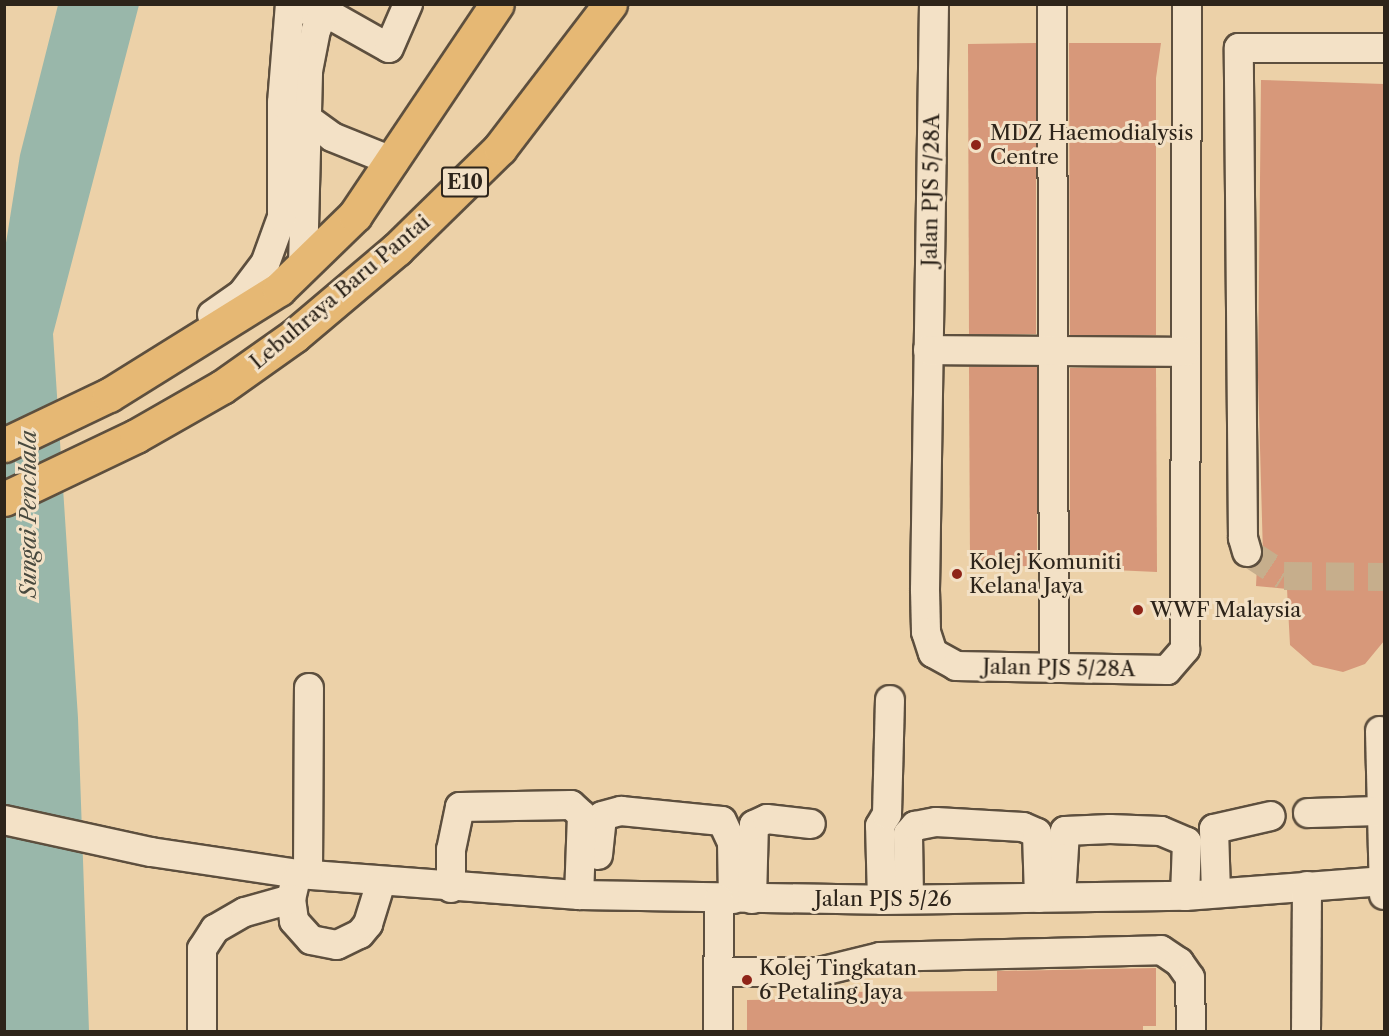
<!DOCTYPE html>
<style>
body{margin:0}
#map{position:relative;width:1389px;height:1036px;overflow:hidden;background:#ecd1a8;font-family:"Libre Caslon Text",serif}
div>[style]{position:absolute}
.water>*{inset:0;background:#99b7aa}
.building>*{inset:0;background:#d7987a}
.minor-tunnel>*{height:28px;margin-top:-14px;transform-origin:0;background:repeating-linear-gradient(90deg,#c6ae8c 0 28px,transparent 0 42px)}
.roads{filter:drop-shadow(2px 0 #5d4f3e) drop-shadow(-2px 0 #5d4f3e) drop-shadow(0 2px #5d4f3e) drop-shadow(0 -2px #5d4f3e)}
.minor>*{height:28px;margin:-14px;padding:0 14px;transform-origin:14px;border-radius:14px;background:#f3e1c6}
.highway>*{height:33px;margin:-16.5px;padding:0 16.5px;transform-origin:16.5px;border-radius:16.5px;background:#e6b874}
.dots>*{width:16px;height:16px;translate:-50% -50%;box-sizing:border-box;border:3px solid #f3e1c6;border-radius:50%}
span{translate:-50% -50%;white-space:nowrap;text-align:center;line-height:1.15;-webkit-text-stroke:6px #f3e1c6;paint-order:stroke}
.shield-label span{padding:2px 4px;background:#f3e1c6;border:2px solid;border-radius:4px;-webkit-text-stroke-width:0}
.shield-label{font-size:20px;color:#2d241a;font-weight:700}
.poi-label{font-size:21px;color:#2d241a}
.left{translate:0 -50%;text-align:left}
.street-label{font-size:21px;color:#2d241a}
.water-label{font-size:22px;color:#48493e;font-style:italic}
.frame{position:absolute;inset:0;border:6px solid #2d241a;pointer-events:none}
</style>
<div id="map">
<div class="water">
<div style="clip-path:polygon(58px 5px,139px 5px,53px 334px,78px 718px,89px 1031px,5px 1032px,5px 249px,20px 155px)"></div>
</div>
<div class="building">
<div style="clip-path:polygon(1036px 43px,1036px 334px,969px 334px,968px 44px)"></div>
<div style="clip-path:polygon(1069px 43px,1161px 43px,1156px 78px,1156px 335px,1070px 335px)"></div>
<div style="clip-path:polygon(1261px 80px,1384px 84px,1384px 641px,1365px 664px,1343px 672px,1313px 665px,1290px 645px,1287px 589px,1256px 586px,1257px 565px,1263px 555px,1258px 377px)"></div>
<div style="clip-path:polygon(969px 367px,1037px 367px,1037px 567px,970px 563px)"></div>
<div style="clip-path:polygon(1070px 368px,1156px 368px,1157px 572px,1070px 568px)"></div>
<div style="clip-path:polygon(1156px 968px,1156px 1026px,1143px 1026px,1143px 1032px,747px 1032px,747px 1000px,829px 999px,829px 992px,997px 991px,997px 971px)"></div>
</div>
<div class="minor-tunnel">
<div style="left:1247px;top:552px;width:44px;rotate:33deg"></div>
<div style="left:1284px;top:576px;width:100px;rotate:0.6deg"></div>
</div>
<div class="roads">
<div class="minor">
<div style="left:934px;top:4px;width:586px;rotate:90.88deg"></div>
<div style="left:925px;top:590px;width:42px;rotate:88.6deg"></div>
<div style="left:926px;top:632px;width:22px;rotate:72deg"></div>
<div style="left:933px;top:653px;width:26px;rotate:29deg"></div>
<div style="left:956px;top:666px;width:211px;rotate:1.1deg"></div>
<div style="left:1167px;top:670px;width:28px;rotate:-49deg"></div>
<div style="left:1185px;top:649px;width:23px;rotate:-90deg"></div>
<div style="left:1185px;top:626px;width:622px;rotate:-89.82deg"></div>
<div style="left:1052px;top:4px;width:664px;rotate:89.83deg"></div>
<div style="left:306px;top:10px;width:19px;rotate:6deg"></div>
<div style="left:325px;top:12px;width:73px;rotate:29.4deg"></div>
<div style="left:389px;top:48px;width:48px;rotate:-66.6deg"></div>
<div style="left:309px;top:120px;width:29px;rotate:36deg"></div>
<div style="left:332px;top:137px;width:67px;rotate:22deg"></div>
<div style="left:303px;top:265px;width:194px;rotate:-88.5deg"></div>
<div style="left:308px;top:71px;width:42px;rotate:-79deg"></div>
<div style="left:316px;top:30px;width:29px;rotate:-65deg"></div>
<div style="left:212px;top:315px;width:37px;rotate:-35deg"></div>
<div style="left:242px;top:294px;width:38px;rotate:-53deg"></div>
<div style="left:265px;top:264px;width:50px;rotate:-70.1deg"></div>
<div style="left:282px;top:217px;width:114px;rotate:-90deg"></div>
<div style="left:282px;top:103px;width:99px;rotate:-85.4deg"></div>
<div style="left:928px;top:350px;width:257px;rotate:0.4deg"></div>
<div style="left:1247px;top:552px;width:15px;rotate:-106deg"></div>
<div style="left:1243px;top:538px;width:490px;rotate:-90.5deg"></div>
<div style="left:1239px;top:48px;width:145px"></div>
<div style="left:1380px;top:731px;width:164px;rotate:88.6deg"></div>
<div style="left:1308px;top:813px;width:73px;rotate:-1.6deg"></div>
<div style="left:4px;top:820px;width:150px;rotate:12.3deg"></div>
<div style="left:151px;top:852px;width:149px;rotate:8.5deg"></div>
<div style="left:298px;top:874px;width:282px;rotate:4.3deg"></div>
<div style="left:579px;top:895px;width:303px;rotate:0.9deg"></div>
<div style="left:882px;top:900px;width:303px;rotate:-0.8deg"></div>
<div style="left:1185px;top:896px;width:200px;rotate:-4.3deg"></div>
<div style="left:598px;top:855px;width:39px;rotate:-84deg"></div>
<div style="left:602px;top:816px;width:20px;rotate:-15deg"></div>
<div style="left:621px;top:811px;width:101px;rotate:5.7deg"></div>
<div style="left:722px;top:821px;width:23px;rotate:65deg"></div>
<div style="left:732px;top:842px;width:57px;rotate:89deg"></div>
<div style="left:308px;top:874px;width:186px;rotate:-89.7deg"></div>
<div style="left:295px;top:882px;width:17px;rotate:103deg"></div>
<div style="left:291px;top:899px;width:22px;rotate:82deg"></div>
<div style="left:294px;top:921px;width:25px;rotate:48deg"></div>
<div style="left:311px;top:940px;width:26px;rotate:11deg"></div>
<div style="left:337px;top:945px;width:25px;rotate:-26deg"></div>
<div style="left:360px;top:934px;width:13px;rotate:-51deg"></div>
<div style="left:368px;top:924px;width:44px;rotate:-72.8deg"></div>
<div style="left:451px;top:888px;width:38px;rotate:-90deg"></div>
<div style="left:451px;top:850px;width:44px;rotate:-78.2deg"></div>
<div style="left:460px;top:807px;width:111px;rotate:-1deg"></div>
<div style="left:571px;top:805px;width:15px;rotate:42deg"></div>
<div style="left:582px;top:815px;width:80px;rotate:92.1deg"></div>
<div style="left:1216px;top:893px;width:64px;rotate:-91.8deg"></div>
<div style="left:1214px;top:829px;width:58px;rotate:-12.8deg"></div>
<div style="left:1061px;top:897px;width:66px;rotate:-86.5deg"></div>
<div style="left:1065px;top:831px;width:45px;rotate:-2.5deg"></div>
<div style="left:1110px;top:829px;width:51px;rotate:2.2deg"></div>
<div style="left:1161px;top:831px;width:28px;rotate:23deg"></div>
<div style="left:1187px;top:842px;width:54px;rotate:92.1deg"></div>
<div style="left:752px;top:899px;width:74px;rotate:-88.5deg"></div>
<div style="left:754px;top:825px;width:14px;rotate:-25deg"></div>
<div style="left:767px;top:819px;width:44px;rotate:6.5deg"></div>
<div style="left:909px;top:899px;width:65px;rotate:-90.9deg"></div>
<div style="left:908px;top:834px;width:11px;rotate:-49deg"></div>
<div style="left:915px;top:826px;width:21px;rotate:-11deg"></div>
<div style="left:936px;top:822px;width:87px;rotate:3.3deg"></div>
<div style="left:1023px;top:827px;width:15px;rotate:23deg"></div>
<div style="left:1037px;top:833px;width:65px;rotate:88.2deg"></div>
<div style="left:882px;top:900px;width:74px;rotate:-91.5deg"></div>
<div style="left:880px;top:826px;width:14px;rotate:-60deg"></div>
<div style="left:887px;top:814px;width:114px;rotate:-88.5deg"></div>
<div style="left:718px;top:972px;width:101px"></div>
<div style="left:819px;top:972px;width:63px;rotate:-13.8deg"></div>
<div style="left:880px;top:957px;width:281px;rotate:-1.4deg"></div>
<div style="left:1161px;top:950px;width:22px;rotate:34deg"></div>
<div style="left:1179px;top:962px;width:19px;rotate:55deg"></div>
<div style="left:1190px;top:978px;width:54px;rotate:88.9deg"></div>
<div style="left:202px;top:1032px;width:83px;rotate:-90deg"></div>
<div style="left:202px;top:949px;width:24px;rotate:-57deg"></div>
<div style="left:215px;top:929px;width:34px;rotate:-30deg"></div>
<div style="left:245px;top:912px;width:48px;rotate:-15.8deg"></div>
<div style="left:718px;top:1032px;width:133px;rotate:-89.6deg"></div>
<div style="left:1306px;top:1032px;width:146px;rotate:-89.6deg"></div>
</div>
<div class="highway">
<div style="left:4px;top:445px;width:116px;rotate:-25.5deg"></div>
<div style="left:109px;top:395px;width:200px;rotate:-31.9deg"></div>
<div style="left:279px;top:289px;width:106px;rotate:-44.2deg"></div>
<div style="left:355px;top:215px;width:254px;rotate:-56.1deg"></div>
<div style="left:4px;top:499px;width:146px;rotate:-25.5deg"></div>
<div style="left:136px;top:436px;width:99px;rotate:-29.7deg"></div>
<div style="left:222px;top:387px;width:88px;rotate:-35.3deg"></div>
<div style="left:294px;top:336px;width:135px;rotate:-40.2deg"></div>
<div style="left:397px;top:249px;width:144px;rotate:-44.4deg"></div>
<div style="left:500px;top:148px;width:181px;rotate:-52.6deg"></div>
</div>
</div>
<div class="dots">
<div style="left:976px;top:145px;background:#8f2418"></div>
<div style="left:957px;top:574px;background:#8f2418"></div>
<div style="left:1138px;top:610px;background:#8f2418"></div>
<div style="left:747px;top:980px;background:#8f2418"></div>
</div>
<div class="shield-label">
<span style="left:465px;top:182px">E10</span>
</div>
<div class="poi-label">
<span class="left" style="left:990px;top:145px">MDZ Haemodialysis<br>Centre</span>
<span class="left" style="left:969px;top:574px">Kolej Komuniti<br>Kelana Jaya</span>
<span class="left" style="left:1150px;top:610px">WWF Malaysia</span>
<span class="left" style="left:759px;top:980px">Kolej Tingkatan<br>6 Petaling Jaya</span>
</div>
<div class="street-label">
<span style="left:931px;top:190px;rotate:-89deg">Jalan PJS 5/28A</span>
<span style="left:340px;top:292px;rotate:-40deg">Lebuhraya Baru Pantai</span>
<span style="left:1059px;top:668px;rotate:1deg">Jalan PJS 5/28A</span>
<span style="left:883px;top:899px">Jalan PJS 5/26</span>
</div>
<div class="water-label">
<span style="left:29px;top:514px;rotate:-90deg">Sungai Penchala</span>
</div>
<div class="frame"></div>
</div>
